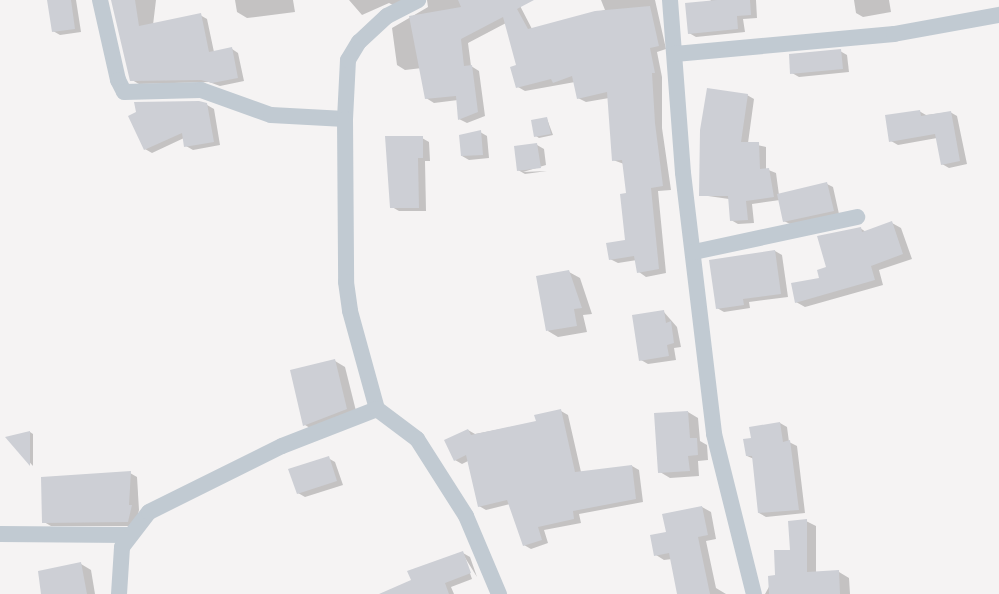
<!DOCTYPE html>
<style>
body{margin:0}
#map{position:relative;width:999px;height:594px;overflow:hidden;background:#f5f3f3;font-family:Poppins,sans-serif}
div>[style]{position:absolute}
.shadow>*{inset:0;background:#0003}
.building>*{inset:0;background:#cdcfd5}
.minor>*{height:16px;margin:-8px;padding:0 8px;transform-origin:8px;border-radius:8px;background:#c1cad2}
span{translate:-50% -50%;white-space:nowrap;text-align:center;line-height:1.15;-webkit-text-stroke:6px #fff;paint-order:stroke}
</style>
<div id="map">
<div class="shadow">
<div style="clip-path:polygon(49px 0,76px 0,81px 32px,60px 35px,53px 31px)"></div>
<div style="clip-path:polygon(113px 0,156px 0,153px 25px,200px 15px,207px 19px,214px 52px,232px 49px,238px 53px,244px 81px,220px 86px,209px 82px,139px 84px,132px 80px)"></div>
<div style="clip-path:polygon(235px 0,293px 0,295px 12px,247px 18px,237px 12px)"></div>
<div style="clip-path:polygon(349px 0,411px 0,397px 7px,389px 3px,362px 15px)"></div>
<div style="clip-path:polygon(427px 0,517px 0,532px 29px,605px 10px,601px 0,655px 0,666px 49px,657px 52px,662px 77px,662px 128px,671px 190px,658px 191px,666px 273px,646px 277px,639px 272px,637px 260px,618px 263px,610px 259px,627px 241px,628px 194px,624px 164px,613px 160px,609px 98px,586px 102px,578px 98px,575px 82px,525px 91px,518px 87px,518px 66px,506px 23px,468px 43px,471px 66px,479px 71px,485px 116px,467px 123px,459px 119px,458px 100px,434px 103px,426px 98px,422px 68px,405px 70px,397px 65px,392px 28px,428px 7px)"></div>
<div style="clip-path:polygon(711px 0,756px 0,757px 18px,743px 19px,745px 32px,696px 37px,689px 33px)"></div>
<div style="clip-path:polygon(854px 0,889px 0,891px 12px,863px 17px,856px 13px)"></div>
<div style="clip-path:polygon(840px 51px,847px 55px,849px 72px,799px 77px,792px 73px)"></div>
<div style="clip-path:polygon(747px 95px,754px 99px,748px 143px,766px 147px,766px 169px,776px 173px,779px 195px,827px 184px,833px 187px,839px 214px,790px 224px,784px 221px,780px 200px,752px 204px,754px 223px,738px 224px,731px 220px,729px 199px,701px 195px)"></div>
<div style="clip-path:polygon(207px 105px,214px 109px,220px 145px,193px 150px,186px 146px,184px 138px,152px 153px,145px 149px)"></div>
<div style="clip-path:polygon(919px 111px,926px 115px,950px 112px,957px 116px,967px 164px,949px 168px,942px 164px,937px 138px,898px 145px,891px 141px)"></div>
<div style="clip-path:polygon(547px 119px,553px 135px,539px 138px,536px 136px)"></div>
<div style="clip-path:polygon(480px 132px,487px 136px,489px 158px,469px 160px,462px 156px)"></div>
<div style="clip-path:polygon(422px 138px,429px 142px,430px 161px,425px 161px,426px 211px,399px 211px,392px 207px)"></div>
<div style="clip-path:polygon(537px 145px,544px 149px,546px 165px,523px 172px,547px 171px,525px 174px,518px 170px)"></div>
<div style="clip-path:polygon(892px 223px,901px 228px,912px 259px,879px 270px,883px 285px,805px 307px,796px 302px,821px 279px,860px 228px,866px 232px)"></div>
<div style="clip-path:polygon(775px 251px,782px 255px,788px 297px,749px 302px,750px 308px,724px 312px,717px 308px)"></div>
<div style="clip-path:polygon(569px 272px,580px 278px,592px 314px,583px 315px,587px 332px,558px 337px,548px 331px)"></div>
<div style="clip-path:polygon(663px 311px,677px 327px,681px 347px,674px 348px,676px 360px,648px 364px,641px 360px)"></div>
<div style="clip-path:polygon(335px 361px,345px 367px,357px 415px,315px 431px,305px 425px,291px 371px)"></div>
<div style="clip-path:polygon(561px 411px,568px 415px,581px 472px,632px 466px,639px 470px,643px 502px,579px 514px,581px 523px,544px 530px,548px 543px,531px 549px,524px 545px,510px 504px,486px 510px,479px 506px,468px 461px,462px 464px,455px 460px,468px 430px,475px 434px,537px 422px)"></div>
<div style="clip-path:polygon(688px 412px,698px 418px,700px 441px,707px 445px,708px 460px,698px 461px,699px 476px,670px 478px,660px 472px)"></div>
<div style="clip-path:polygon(780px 423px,787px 427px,789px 442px,797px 446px,805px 513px,766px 517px,759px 513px,754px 459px,747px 456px,752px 440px)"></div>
<div style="clip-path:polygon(30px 432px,33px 434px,33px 466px,8px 438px)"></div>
<div style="clip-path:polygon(328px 458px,335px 462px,343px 485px,305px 497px,298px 493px)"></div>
<div style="clip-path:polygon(130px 473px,137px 477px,139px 510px,135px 526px,51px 526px,44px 522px)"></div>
<div style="clip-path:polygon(702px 507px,711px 512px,716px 539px,706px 541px,716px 588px,726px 594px,678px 594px,672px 559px,664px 560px,656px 555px,668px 533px)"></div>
<div style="clip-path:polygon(806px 521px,816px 526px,816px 573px,839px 572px,849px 578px,850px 594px,765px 594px)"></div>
<div style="clip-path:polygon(463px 553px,470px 557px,477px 577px,464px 556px,472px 579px,451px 587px,454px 594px,408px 594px)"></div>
<div style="clip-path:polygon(81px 564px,91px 570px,95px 594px,42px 594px)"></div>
</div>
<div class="building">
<div style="clip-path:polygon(47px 0,71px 0,75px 29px,52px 32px)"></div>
<div style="clip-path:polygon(111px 0,135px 0,139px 26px,201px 13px,209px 52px,232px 47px,238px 78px,212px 83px,201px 80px,130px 81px)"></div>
<div style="clip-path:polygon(458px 0,534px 0,517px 9px,528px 29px,595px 11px,650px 6px,659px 46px,650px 48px,655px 73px,652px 73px,655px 123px,663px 186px,651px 188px,659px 269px,637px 273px,634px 256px,609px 260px,606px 243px,625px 240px,620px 194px,626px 193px,622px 160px,612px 161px,607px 92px,577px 99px,572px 76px,553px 83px,551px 79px,516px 88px,510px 67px,516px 65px,503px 17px,461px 39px,464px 66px,472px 65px,478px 112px,458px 120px,456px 96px,425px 99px,409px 16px,461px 7px)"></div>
<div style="clip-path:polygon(717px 0,750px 0,751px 15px,737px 16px,738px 29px,688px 34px,685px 3px)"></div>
<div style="clip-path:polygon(841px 49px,843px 69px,790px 74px,789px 54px)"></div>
<div style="clip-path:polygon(707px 88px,748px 94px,741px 142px,759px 142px,760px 169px,769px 168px,774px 197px,746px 201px,748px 220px,730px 221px,728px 196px,699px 196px,700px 130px)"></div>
<div style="clip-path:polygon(199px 101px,207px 103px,214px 142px,184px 147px,182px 133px,144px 150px,128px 116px,136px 112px,134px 102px)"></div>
<div style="clip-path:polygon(920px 110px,921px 116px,951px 111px,960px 161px,941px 165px,935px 134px,889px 142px,885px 115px)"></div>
<div style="clip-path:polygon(547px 117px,551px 134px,534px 137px,531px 120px)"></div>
<div style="clip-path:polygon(481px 130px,483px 155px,461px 156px,459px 135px)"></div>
<div style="clip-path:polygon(385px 136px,423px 136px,423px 158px,418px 158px,419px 208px,390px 208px)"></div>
<div style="clip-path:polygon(537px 143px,541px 168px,517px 171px,514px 146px)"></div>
<div style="clip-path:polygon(827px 182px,834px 211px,783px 222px,777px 194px)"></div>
<div style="clip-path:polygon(892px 221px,903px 254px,871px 266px,875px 280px,795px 303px,791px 283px,819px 278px,817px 270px,826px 267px,817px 236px,861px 227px,862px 232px)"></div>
<div style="clip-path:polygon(775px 250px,781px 294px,743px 299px,744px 305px,716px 309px,709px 260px)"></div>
<div style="clip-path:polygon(569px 270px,582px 308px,574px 309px,577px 326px,546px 331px,536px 276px)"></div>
<div style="clip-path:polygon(664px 310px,666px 323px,671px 321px,674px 343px,667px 345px,669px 356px,639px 361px,632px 315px)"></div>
<div style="clip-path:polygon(335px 359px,347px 409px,303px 426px,290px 370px)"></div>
<div style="clip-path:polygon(561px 409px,575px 472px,632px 465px,636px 499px,573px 511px,574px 519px,538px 527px,542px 540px,523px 546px,507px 500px,478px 507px,466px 455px,454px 461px,444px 440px,468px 429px,471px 435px,536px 421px,534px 415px)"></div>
<div style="clip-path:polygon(688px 411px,690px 438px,697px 438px,698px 455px,688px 456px,690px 471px,658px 473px,654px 413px)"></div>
<div style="clip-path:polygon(780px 422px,783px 442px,790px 440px,799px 510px,758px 513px,752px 456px,746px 456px,743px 439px,751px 438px,749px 427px)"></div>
<div style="clip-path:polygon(30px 431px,30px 466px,5px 437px)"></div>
<div style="clip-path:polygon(329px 456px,337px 481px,297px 494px,288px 469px)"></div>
<div style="clip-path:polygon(131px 471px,129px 505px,132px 505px,128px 522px,42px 523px,41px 477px)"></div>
<div style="clip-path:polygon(702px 506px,708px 535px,698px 537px,710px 594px,677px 594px,669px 553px,654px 556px,650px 535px,666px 532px,662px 514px)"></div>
<div style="clip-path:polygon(807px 519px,807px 572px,839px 570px,840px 594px,769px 594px,768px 576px,775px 575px,774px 550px,790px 550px,788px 521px)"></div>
<div style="clip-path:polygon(463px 551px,471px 573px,445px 583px,449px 594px,379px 594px,411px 580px,407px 571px)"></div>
<div style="clip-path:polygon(81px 562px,87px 594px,41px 594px,38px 571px)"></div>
</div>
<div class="minor">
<div style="left:100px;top:0;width:82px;rotate:77.3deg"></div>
<div style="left:118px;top:80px;width:13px;rotate:63deg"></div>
<div style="left:124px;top:92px;width:77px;rotate:-1.5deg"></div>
<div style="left:201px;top:90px;width:74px;rotate:19.7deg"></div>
<div style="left:271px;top:115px;width:74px;rotate:3.1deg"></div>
<div style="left:345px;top:119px;width:59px;rotate:-87.1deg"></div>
<div style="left:348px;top:60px;width:21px;rotate:-59deg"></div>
<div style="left:359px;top:42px;width:38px;rotate:-43deg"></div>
<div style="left:387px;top:16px;width:35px;rotate:-27deg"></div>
<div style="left:670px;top:0;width:173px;rotate:85.7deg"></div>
<div style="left:683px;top:173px;width:263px;rotate:83.2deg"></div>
<div style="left:714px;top:434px;width:165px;rotate:76deg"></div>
<div style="left:675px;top:54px;width:220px;rotate:-5.2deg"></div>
<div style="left:894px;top:34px;width:107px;rotate:-10.3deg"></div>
<div style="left:345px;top:119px;width:163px;rotate:89.6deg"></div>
<div style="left:346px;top:282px;width:29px;rotate:82deg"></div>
<div style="left:350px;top:311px;width:102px;rotate:74.6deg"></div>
<div style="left:694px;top:252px;width:167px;rotate:-12.1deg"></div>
<div style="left:0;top:534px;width:128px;rotate:0.4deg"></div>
<div style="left:119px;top:594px;width:47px;rotate:-86.3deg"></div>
<div style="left:122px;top:547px;width:44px;rotate:-52.4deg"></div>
<div style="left:149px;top:512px;width:148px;rotate:-26.4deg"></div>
<div style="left:282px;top:446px;width:102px;rotate:-21.3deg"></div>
<div style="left:377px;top:409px;width:50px;rotate:36.9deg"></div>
<div style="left:417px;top:439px;width:91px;rotate:57.5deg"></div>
<div style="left:466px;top:516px;width:85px;rotate:67.1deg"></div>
</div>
</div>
